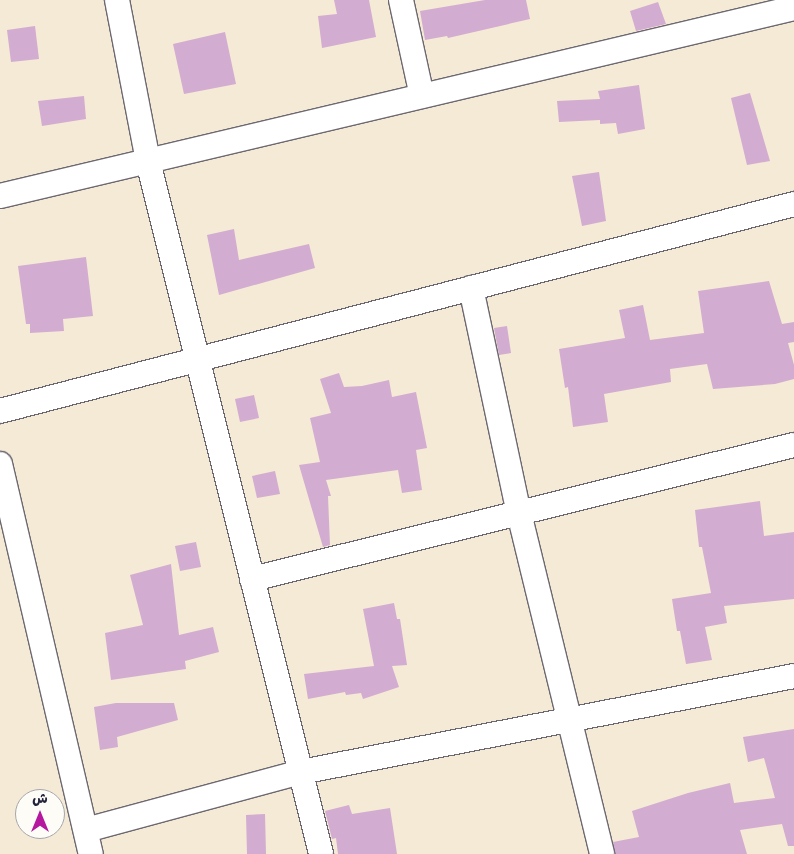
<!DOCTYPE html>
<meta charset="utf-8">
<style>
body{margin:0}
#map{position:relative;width:794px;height:854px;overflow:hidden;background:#f5ead5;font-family:"Indie Flower","Playpen Sans Arabic",sans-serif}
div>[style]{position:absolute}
.building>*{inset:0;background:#d3acd1}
.roads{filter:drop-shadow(1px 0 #6c6871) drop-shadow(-1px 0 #6c6871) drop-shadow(0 1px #6c6871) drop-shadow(0 -1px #6c6871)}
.minor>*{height:24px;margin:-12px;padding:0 12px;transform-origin:12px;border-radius:12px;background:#fff}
span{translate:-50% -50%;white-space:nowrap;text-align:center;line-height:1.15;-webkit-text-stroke:4.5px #fdfcf7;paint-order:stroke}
.north{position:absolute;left:15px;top:789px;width:50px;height:50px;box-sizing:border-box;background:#fdfcf7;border:1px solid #a5a5ac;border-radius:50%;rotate:0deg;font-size:14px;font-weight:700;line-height:20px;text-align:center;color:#22223b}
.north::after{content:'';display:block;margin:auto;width:18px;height:22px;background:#b5179e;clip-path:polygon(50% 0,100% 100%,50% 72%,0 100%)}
</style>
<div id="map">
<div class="building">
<div style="clip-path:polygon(334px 0,369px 0,376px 37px,322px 48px,318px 16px,337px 14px)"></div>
<div style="clip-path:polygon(485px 0,526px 0,530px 19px,448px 38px,447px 36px,425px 40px,420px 11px)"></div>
<div style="clip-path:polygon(658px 2px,666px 24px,636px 31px,630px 11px)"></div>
<div style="clip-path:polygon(35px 26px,39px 59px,11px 62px,7px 30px)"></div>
<div style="clip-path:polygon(225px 32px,236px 84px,184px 94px,173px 44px)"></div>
<div style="clip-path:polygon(639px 85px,645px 129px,618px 134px,616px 123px,600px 124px,600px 120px,559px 122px,557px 101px,600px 99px,598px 91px)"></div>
<div style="clip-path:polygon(750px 93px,770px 161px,747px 165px,731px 98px)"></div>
<div style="clip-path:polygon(84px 96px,86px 119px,42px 126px,38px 101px)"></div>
<div style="clip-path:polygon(599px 172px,606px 221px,582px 226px,572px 176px)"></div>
<div style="clip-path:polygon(234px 229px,239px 260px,309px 244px,315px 268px,219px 295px,207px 235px)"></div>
<div style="clip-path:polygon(86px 257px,93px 316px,63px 319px,64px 331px,30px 333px,30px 324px,26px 324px,18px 266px)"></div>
<div style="clip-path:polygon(769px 281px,782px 324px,794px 322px,794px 342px,788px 343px,794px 365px,794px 379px,775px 384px,713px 389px,707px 364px,670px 369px,671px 382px,604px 394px,608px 422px,573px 427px,568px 387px,565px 388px,559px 349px,625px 338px,619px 310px,643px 305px,650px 340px,704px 333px,698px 291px)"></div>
<div style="clip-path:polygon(507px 326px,511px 353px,499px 355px,494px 328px)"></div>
<div style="clip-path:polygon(339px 373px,344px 387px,362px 386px,389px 380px,392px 397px,416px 392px,427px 448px,416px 450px,422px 490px,402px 493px,398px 470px,326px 480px,331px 496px,328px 496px,330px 545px,323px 547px,299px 465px,320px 462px,310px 418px,331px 413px,320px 379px)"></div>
<div style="clip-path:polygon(254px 395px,259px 418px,240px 422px,235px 399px)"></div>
<div style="clip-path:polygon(275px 471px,280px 494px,257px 498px,252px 476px)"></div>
<div style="clip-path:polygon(760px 501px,764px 536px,794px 532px,794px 599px,724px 606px,727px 623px,705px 627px,712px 660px,686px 664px,680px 631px,677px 631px,672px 599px,711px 593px,702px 547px,699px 547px,695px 510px)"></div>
<div style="clip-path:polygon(196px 542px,201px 567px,180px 571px,175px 546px)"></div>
<div style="clip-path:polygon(171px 564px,179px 635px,213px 627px,219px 652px,185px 661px,186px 669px,111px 680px,105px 633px,143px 625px,130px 575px)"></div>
<div style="clip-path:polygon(394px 603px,397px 619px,400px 619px,407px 665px,392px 666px,399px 687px,363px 699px,361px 693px,346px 695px,345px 692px,308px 699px,304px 674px,374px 666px,363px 609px)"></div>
<div style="clip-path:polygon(116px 703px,174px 703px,178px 720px,117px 737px,118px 747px,100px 750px,94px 707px)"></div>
<div style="clip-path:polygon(794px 729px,794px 846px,788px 846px,782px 824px,740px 830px,747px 854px,615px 854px,613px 842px,639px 837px,632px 811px,688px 793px,730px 783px,734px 803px,775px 798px,764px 758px,748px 762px,743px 737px)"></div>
<div style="clip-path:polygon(349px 805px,352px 814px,390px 808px,397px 854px,338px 854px,336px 838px,332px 839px,325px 811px)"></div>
<div style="clip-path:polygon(265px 814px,266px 854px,247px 854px,246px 815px)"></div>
</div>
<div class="roads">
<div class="minor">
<div style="left:117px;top:0;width:164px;rotate:79.1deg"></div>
<div style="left:148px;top:161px;width:714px;rotate:75.98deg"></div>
<div style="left:401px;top:0;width:98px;rotate:77.7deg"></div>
<div style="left:0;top:196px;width:816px;rotate:-13.32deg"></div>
<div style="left:471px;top:288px;width:230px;rotate:78deg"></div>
<div style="left:519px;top:513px;width:351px;rotate:76.3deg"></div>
<div style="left:0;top:411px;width:821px;rotate:-14.61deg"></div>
<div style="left:0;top:464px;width:400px;rotate:76.9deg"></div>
<div style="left:252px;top:579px;width:558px;rotate:-13.89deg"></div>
<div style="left:86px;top:830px;width:223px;rotate:-15.1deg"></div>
<div style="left:301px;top:772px;width:502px;rotate:-11.02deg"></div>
</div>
</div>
<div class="north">ش</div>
</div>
